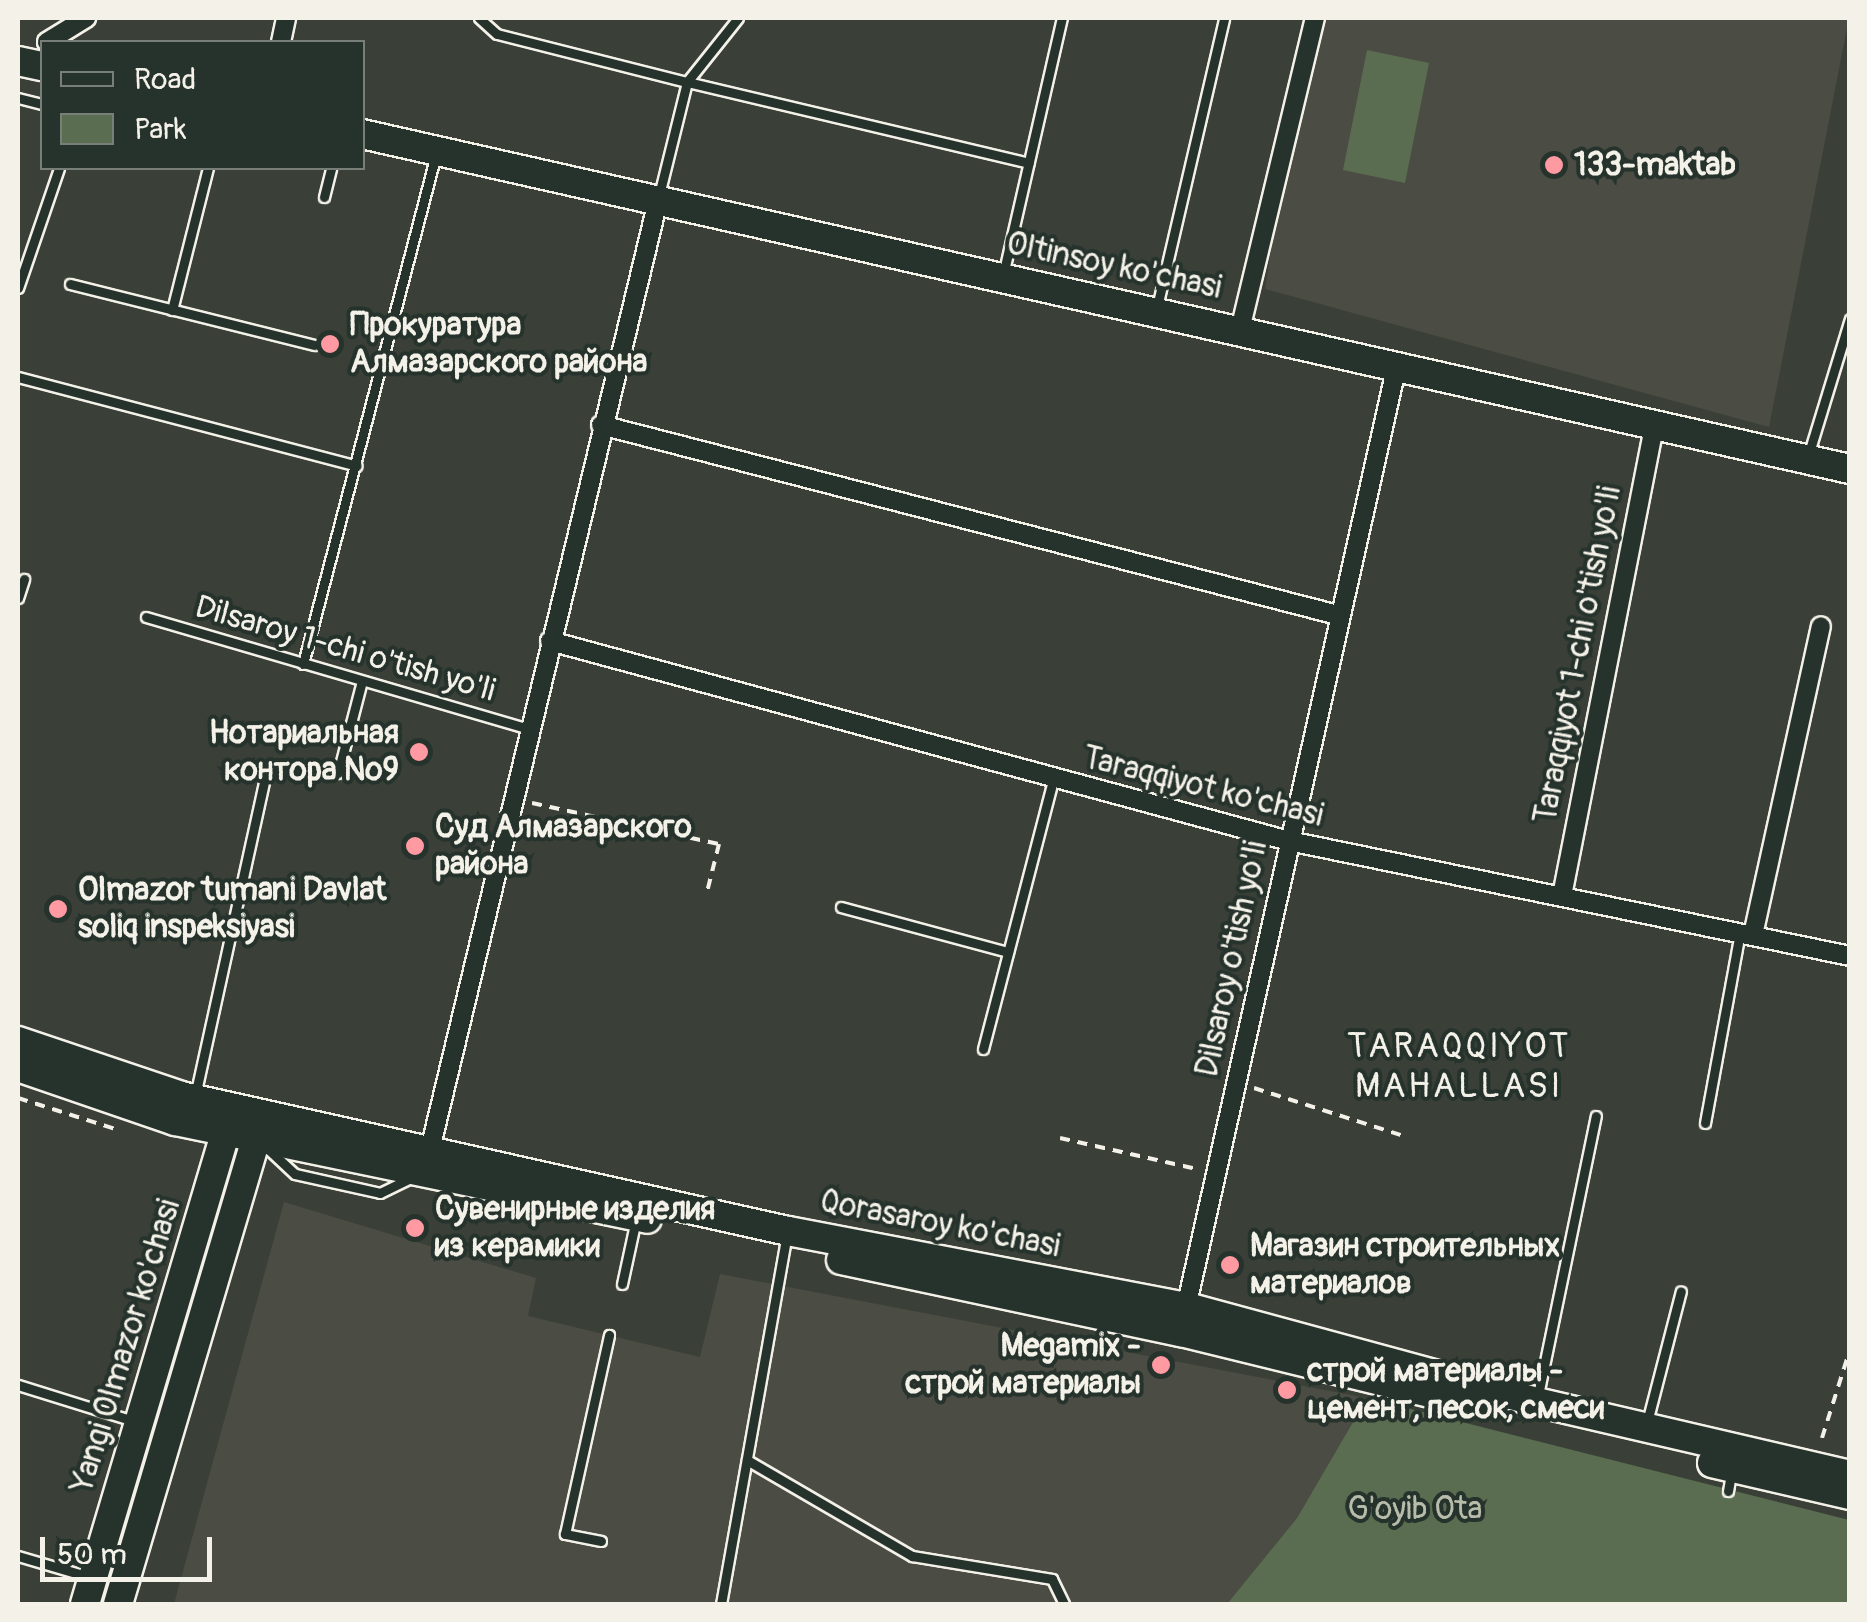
<!DOCTYPE html>
<meta charset="utf-8">
<style>
body{margin:0}
#map{position:relative;width:1867px;height:1622px;overflow:hidden;background:#3a4038;font-family:Pangolin,sans-serif}
div>[style]{position:absolute}
.built>*{inset:0;background:#4b4c43}
.green>*{inset:0;background:#5b6d50}
.path>*{height:4px;margin-top:-2px;transform-origin:0;background:repeating-linear-gradient(90deg,#f4f1e8 0 10px,transparent 0 18px)}
.roads{filter:drop-shadow(2px 0 #f4f1e8) drop-shadow(-2px 0 #f4f1e8) drop-shadow(0 2px #f4f1e8) drop-shadow(0 -2px #f4f1e8)}
.lane>*{height:9px;margin:-4.5px;padding:0 4.5px;transform-origin:4.5px;border-radius:4.5px;background:#26332d}
.street>*{height:18px;margin:-9px;padding:0 9px;transform-origin:9px;border-radius:9px;background:#26332d}
.secondary>*{height:28px;margin:-14px;padding:0 14px;transform-origin:14px;border-radius:14px;background:#26332d}
.dots>*{width:28px;height:28px;translate:-50% -50%;box-sizing:border-box;border:5px solid #26332d;border-radius:50%}
span{translate:-50% -50%;white-space:nowrap;text-align:center;line-height:1.15;-webkit-text-stroke:8px #26332d;paint-order:stroke}
.poi-label{font-size:32px;color:#f4f1e8;font-weight:700}
.left{translate:0 -50%;text-align:left}
.right{translate:-100% -50%;text-align:right}
.street-label{font-size:32px;color:#f4f1e8}
.park-label{font-size:32px;color:#b7bcab}
.neighbourhood-label{font-size:35px;color:#f4f1e8;letter-spacing:2.5px}
.frame{position:absolute;inset:0;border:20px solid #f4f1e8;pointer-events:none}
.legend{position:absolute;left:40px;top:40px;width:325px;height:130px;box-sizing:border-box;background:#26332d;border:2px solid #787f78;margin:0;padding:12px 18px;list-style:none;font-size:30px;color:#f4f1e8}
.legend li{display:flex;align-items:center;gap:20px;height:50px}
.legend b{width:50px;border:2px solid #787f78}
.scale{position:absolute;left:40px;top:1537px;width:172px;height:45px;box-sizing:border-box;border:5px solid #f4f1e8;border-top:0;padding-left:12px;font-size:30px;line-height:35px;white-space:nowrap;color:#f4f1e8;-webkit-text-stroke:8px #26332d;paint-order:stroke}
</style>
<div id="map">
<div class="built">
<div style="clip-path:polygon(1307px 18px,1849px 18px,1769px 427px,1265px 289px)"></div>
<div style="clip-path:polygon(284px 1202px,536px 1278px,528px 1316px,700px 1357px,720px 1274px,1367px 1398px,1297px 1518px,1227px 1604px,174px 1604px)"></div>
</div>
<div class="green">
<div style="clip-path:polygon(1367px 50px,1429px 63px,1405px 183px,1343px 170px)"></div>
<div style="clip-path:polygon(1367px 1398px,1849px 1520px,1849px 1604px,1227px 1604px,1297px 1518px)"></div>
</div>
<div class="path">
<div style="left:532px;top:803px;width:191px;rotate:12.4deg"></div>
<div style="left:719px;top:844px;width:49px;rotate:104deg"></div>
<div style="left:1254px;top:1088px;width:161px;rotate:17.8deg"></div>
<div style="left:18px;top:1098px;width:105px;rotate:17.7deg"></div>
<div style="left:1060px;top:1138px;width:139px;rotate:12.8deg"></div>
<div style="left:1822px;top:1438px;width:93px;rotate:-72.5deg"></div>
</div>
<div class="roads">
<div class="lane">
<div style="left:479px;top:18px;width:24px;rotate:42deg"></div>
<div style="left:497px;top:34px;width:196px;rotate:14.2deg"></div>
<div style="left:687px;top:82px;width:121px;rotate:103.9deg"></div>
<div style="left:738px;top:18px;width:82px;rotate:128.6deg"></div>
<div style="left:687px;top:82px;width:351px;rotate:13.3deg"></div>
<div style="left:18px;top:98px;width:25px;rotate:14deg"></div>
<div style="left:324px;top:197px;width:30px;rotate:-76deg"></div>
<div style="left:1003px;top:275px;width:264px;rotate:-77.1deg"></div>
<div style="left:70px;top:284px;width:252px;rotate:14deg"></div>
<div style="left:18px;top:288px;width:127px;rotate:-71.1deg"></div>
<div style="left:1157px;top:307px;width:297px;rotate:-76.9deg"></div>
<div style="left:172px;top:310px;width:146px;rotate:-75.8deg"></div>
<div style="left:18px;top:377px;width:350px;rotate:14.7deg"></div>
<div style="left:1808px;top:456px;width:143px;rotate:-73deg"></div>
<div style="left:18px;top:598px;width:20px;rotate:-72deg"></div>
<div style="left:146px;top:617px;width:400px;rotate:16.3deg"></div>
<div style="left:303px;top:664px;width:527px;rotate:-75.38deg"></div>
<div style="left:338px;top:773px;width:95px;rotate:-75.4deg"></div>
<div style="left:841px;top:907px;width:173px;rotate:15.1deg"></div>
<div style="left:983px;top:1049px;width:278px;rotate:-75.4deg"></div>
<div style="left:195px;top:1096px;width:321px;rotate:-77.6deg"></div>
<div style="left:1705px;top:1123px;width:194px;rotate:-79.6deg"></div>
<div style="left:269px;top:1150px;width:35px;rotate:43deg"></div>
<div style="left:295px;top:1174px;width:87px;rotate:12.6deg"></div>
<div style="left:380px;top:1193px;width:37px;rotate:-26deg"></div>
<div style="left:622px;top:1284px;width:66px;rotate:-77.8deg"></div>
<div style="left:18px;top:1385px;width:125px;rotate:17.3deg"></div>
<div style="left:1537px;top:1400px;width:290px;rotate:-78.3deg"></div>
<div style="left:1646px;top:1426px;width:139px;rotate:-75.5deg"></div>
<div style="left:747px;top:1460px;width:191px;rotate:30.2deg"></div>
<div style="left:912px;top:1556px;width:142px;rotate:9.3deg"></div>
<div style="left:1052px;top:1579px;width:28px;rotate:64deg"></div>
<div style="left:1728px;top:1491px;width:22px;rotate:-80deg"></div>
<div style="left:601px;top:1541px;width:37px;rotate:-169deg"></div>
<div style="left:565px;top:1534px;width:204px;rotate:-77.5deg"></div>
<div style="left:18px;top:1556px;width:75px;rotate:16.3deg"></div>
<div style="left:721px;top:1604px;width:377px;rotate:-79.9deg"></div>
</div>
<div class="street">
<div style="left:47px;top:42px;width:46px;rotate:-31.6deg"></div>
<div style="left:281px;top:42px;width:25px;rotate:-78deg"></div>
<div style="left:1240px;top:330px;width:321px;rotate:-76.5deg"></div>
<div style="left:601px;top:425px;width:761px;rotate:14.46deg"></div>
<div style="left:550px;top:641px;width:766px;rotate:15.14deg"></div>
<div style="left:1289px;top:841px;width:573px;rotate:11.58deg"></div>
<div style="left:1562px;top:896px;width:479px;rotate:-78.9deg"></div>
<div style="left:1753px;top:935px;width:316px;rotate:-77.6deg"></div>
<div style="left:428px;top:1158px;width:984px;rotate:-76.49deg"></div>
<div style="left:1184px;top:1317px;width:976px;rotate:-77.39deg"></div>
</div>
<div class="secondary">
<div style="left:18px;top:61px;width:25px;rotate:12deg"></div>
<div style="left:362px;top:134px;width:1525px;rotate:12.69deg"></div>
<div style="left:18px;top:1041px;width:172px;rotate:18.6deg"></div>
<div style="left:181px;top:1096px;width:622px;rotate:12.54deg"></div>
<div style="left:788px;top:1231px;width:406px;rotate:10.8deg"></div>
<div style="left:1187px;top:1307px;width:362px;rotate:15.2deg"></div>
<div style="left:1536px;top:1402px;width:322px;rotate:13.1deg"></div>
<div style="left:18px;top:1067px;width:166px;rotate:19deg"></div>
<div style="left:175px;top:1121px;width:482px;rotate:11.7deg"></div>
<div style="left:841px;top:1260px;width:348px;rotate:12deg"></div>
<div style="left:1181px;top:1332px;width:289px;rotate:13.8deg"></div>
<div style="left:1712px;top:1463px;width:142px;rotate:13.1deg"></div>
<div style="left:85px;top:1604px;width:511px;rotate:-73.41deg"></div>
<div style="left:118px;top:1604px;width:503px;rotate:-73.48deg"></div>
</div>
</div>
<div class="dots">
<div style="left:1554px;top:165px;background:#ff9aa2"></div>
<div style="left:330px;top:344px;background:#ff9aa2"></div>
<div style="left:419px;top:752px;background:#ff9aa2"></div>
<div style="left:415px;top:846px;background:#ff9aa2"></div>
<div style="left:58px;top:909px;background:#ff9aa2"></div>
<div style="left:415px;top:1228px;background:#ff9aa2"></div>
<div style="left:1230px;top:1265px;background:#ff9aa2"></div>
<div style="left:1161px;top:1365px;background:#ff9aa2"></div>
<div style="left:1287px;top:1390px;background:#ff9aa2"></div>
</div>
<div class="poi-label">
<span class="left" style="left:1574px;top:165px">133-maktab</span>
<span class="left" style="left:350px;top:344px">Прокуратура<br>Алмазарского района</span>
<span class="right" style="left:399px;top:752px">Нотариальная<br>контора №9</span>
<span class="left" style="left:435px;top:846px">Суд Алмазарского<br>района</span>
<span class="left" style="left:78px;top:909px">Olmazor tumani Davlat<br>soliq inspeksiyasi</span>
<span class="left" style="left:435px;top:1228px">Сувенирные изделия<br>из керамики</span>
<span class="left" style="left:1250px;top:1265px">Магазин строительных<br>материалов</span>
<span class="right" style="left:1141px;top:1365px">Megamix -<br>строй материалы</span>
<span class="left" style="left:1307px;top:1390px">строй материалы -<br>цемент, песок, смеси</span>
</div>
<div class="street-label">
<span style="left:1114px;top:266px;rotate:12deg">Oltinsoy ko'chasi</span>
<span style="left:345px;top:649px;rotate:16deg">Dilsaroy 1-chi o'tish yo'li</span>
<span style="left:1578px;top:655px;rotate:-79deg">Taraqqiyot 1-chi o'tish yo'li</span>
<span style="left:1203px;top:787px;rotate:14deg">Taraqqiyot ko'chasi</span>
<span style="left:1232px;top:959px;rotate:-78deg">Dilsaroy o'tish yo'li</span>
<span style="left:940px;top:1224px;rotate:11deg">Qorasaroy ko'chasi</span>
<span style="left:126px;top:1346px;rotate:-73deg">Yangi Olmazor ko'chasi</span>
</div>
<div class="park-label">
<span style="left:1415px;top:1509px">G'oyib Ota</span>
</div>
<div class="neighbourhood-label">
<span style="left:1459px;top:1066px">TARAQQIYOT<br>MAHALLASI</span>
</div>
<div class="frame"></div>
<ul class="legend">
<li><b style="height:12px;background:#26332d"></b>Road</li>
<li><b style="height:28px;background:#5b6d50"></b>Park</li>
</ul>
<div class="scale">50 m</div>
</div>
